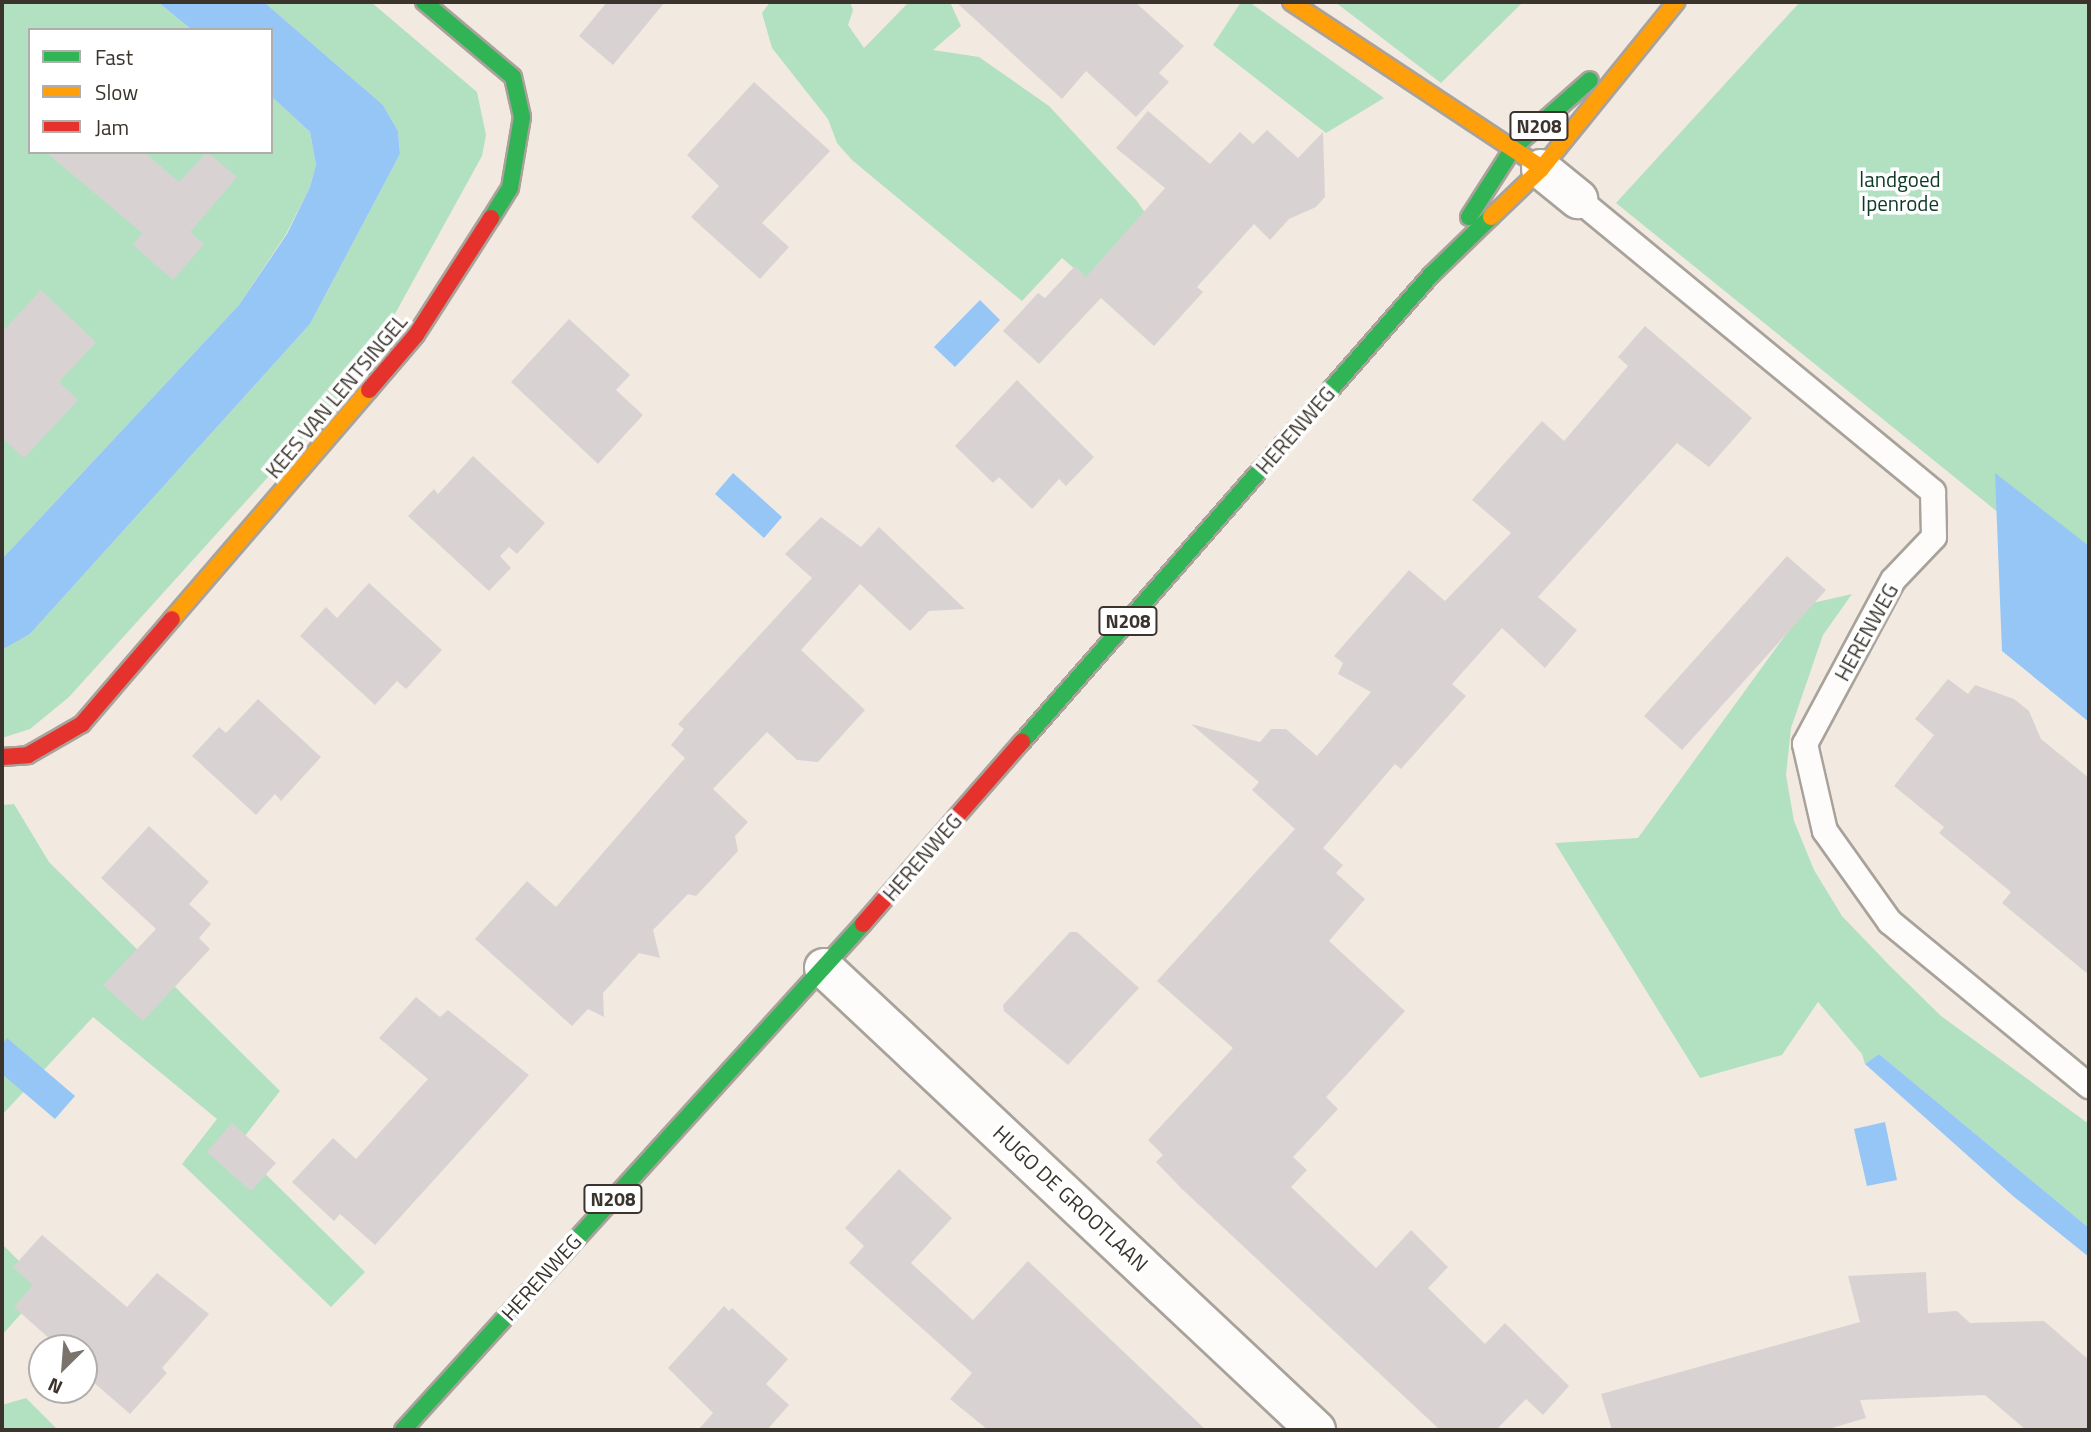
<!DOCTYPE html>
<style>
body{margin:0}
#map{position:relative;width:2091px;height:1432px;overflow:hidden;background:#f2e9e0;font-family:"Titillium Web",sans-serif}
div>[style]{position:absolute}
.green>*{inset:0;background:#b2e1c1}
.water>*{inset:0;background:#95c6f5}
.building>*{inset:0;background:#d8d3d2}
.roads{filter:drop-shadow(2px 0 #a8a29b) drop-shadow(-2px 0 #a8a29b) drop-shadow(0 2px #a8a29b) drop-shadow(0 -2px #a8a29b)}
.lane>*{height:24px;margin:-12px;padding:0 12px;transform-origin:12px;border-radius:12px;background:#fdfcfa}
.street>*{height:38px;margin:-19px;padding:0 19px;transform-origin:19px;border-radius:19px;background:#fdfcfa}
.fast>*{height:16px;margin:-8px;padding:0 8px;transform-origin:8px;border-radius:8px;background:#30b455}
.slow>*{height:16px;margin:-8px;padding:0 8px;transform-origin:8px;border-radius:8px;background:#ff9f0a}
.jam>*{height:16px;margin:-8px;padding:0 8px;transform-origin:8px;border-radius:8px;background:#e5322d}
span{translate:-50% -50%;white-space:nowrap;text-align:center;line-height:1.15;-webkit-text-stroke:7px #fff;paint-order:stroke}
.shield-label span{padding:2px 5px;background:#fff;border:2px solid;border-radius:5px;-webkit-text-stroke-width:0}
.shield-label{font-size:19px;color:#3a342d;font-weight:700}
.park-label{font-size:21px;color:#0d3a25}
.street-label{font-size:21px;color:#3a342d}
.frame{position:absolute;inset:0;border:4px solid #3a342d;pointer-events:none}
.legend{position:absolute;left:28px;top:28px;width:245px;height:126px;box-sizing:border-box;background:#fff;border:2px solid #b0aeab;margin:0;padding:9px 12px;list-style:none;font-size:21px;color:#3a342d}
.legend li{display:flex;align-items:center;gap:14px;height:35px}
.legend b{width:35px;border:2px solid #b0aeab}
.north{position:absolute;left:28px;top:1334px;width:70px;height:70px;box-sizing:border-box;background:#fff;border:2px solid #b0aeab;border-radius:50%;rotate:205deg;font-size:19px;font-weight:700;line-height:28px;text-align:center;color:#3a342d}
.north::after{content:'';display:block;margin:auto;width:24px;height:32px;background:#7a736c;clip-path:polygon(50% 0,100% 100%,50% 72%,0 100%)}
</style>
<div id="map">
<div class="green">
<div style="clip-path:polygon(2px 2px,158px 2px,192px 30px,30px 30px,30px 152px,271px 152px,271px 96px,310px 132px,316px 165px,310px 187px,286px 234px,239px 305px,2px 559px)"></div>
<div style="clip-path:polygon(264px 2px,371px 2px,477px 92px,486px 135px,482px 156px,380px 341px,333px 405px,69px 697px,30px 729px,2px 738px,2px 650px,30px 634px,310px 324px,400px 154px,398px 131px,383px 105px)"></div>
<div style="clip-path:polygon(770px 2px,850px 2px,853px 10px,848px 25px,864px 48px,909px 2px,950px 2px,961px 26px,933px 50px,979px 57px,1049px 106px,1137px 201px,1154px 226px,1113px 302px,1062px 258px,1022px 301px,852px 160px,837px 143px,828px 119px,772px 48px,762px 13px)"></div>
<div style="clip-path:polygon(1241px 2px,1249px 2px,1384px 98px,1326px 133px,1213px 45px)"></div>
<div style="clip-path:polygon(1335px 2px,1523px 2px,1441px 83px)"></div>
<div style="clip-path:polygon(1800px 2px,2089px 2px,2089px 586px,1616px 203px)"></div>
<div style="clip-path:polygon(1852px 594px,1823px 635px,1791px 728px,1786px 775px,1794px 821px,1814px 870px,1842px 916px,1890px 966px,1941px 1016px,2089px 1124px,2089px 1228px,1879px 1054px,1865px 1064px,1862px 1054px,1818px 1002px,1782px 1055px,1700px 1078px,1555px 843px,1638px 838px,1808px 604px)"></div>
<div style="clip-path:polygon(14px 804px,49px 862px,280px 1091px,237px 1146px,365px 1272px,331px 1307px,182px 1164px,217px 1119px,93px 1017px,2px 1115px,2px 805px)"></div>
<div style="clip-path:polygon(2px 1244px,45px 1287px,2px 1335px)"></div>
<div style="clip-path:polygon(26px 1398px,58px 1430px,2px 1430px,2px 1405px)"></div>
</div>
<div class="water">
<div style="clip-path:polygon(158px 2px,264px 2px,383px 105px,398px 131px,400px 154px,310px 324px,30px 634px,2px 650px,2px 559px,239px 305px,287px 234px,310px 187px,316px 165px,310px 132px,271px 96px,271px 30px,192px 30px)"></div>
<div style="clip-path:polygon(980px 300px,1000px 320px,955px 367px,934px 347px)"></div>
<div style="clip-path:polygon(733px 473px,782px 517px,764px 538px,715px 494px)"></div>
<div style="clip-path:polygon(1995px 473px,2089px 546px,2089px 722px,2002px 651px)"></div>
<div style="clip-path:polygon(7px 1038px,75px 1096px,55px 1119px,2px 1074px,2px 1045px)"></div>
<div style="clip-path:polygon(1879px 1054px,2089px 1228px,2089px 1257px,2013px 1196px,1865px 1064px)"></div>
<div style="clip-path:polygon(1885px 1122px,1897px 1180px,1867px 1186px,1854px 1129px)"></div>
</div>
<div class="building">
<div style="clip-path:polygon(607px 2px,665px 2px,613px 65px,579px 36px)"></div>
<div style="clip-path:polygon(956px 2px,1135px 2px,1184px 46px,1159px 73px,1169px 82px,1136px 117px,1086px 71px,1062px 99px)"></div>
<div style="clip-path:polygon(754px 82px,830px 151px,762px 223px,789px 247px,760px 279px,691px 217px,719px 186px,687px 155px)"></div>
<div style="clip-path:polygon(1148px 111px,1210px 164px,1240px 132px,1253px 144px,1267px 130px,1298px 158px,1323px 132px,1325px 197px,1316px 207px,1289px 219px,1270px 240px,1254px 224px,1197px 287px,1203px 292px,1154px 346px,1101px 298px,1039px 364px,1003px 331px,1038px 293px,1045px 298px,1075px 266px,1086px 277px,1165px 188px,1116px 148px)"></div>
<div style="clip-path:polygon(46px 152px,144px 152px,179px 182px,207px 152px,237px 177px,190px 232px,204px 244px,173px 280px,133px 245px,142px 233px)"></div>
<div style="clip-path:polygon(41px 290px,96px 342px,59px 382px,78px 400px,24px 458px,2px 438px,2px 332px)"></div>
<div style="clip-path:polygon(569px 319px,630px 375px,616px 390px,643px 415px,598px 464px,511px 382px)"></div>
<div style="clip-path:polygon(1645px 326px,1752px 418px,1709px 467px,1677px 443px,1538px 597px,1577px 630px,1545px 668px,1502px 628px,1452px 684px,1466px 696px,1401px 769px,1395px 764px,1323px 848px,1343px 865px,1336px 873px,1365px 899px,1329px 941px,1405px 1011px,1326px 1097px,1338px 1109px,1293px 1157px,1307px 1170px,1291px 1187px,1376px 1268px,1411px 1230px,1448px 1267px,1428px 1288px,1485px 1344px,1505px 1323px,1569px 1386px,1543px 1415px,1526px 1399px,1496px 1430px,1440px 1430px,1182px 1189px,1156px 1162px,1163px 1155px,1148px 1140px,1233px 1048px,1157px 981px,1295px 829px,1252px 790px,1259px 782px,1191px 724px,1260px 742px,1271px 729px,1286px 729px,1317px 756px,1371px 692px,1338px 674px,1343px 663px,1334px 656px,1409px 570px,1445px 601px,1511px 533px,1472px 500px,1542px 421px,1564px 441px,1628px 366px,1618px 357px)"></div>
<div style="clip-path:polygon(1017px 380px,1094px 457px,1066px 486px,1059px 479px,1032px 509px,999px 477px,993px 483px,955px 446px)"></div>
<div style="clip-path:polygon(473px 456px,545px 523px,517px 554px,509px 547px,500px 556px,511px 568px,489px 591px,408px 516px,434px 489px,438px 494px)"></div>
<div style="clip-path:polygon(821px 517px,861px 547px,879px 527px,965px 609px,929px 611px,910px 631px,860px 584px,801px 650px,865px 710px,818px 762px,797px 760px,767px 732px,713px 789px,748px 822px,735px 836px,738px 851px,696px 896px,688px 894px,653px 930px,660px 958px,639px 953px,603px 993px,604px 1017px,588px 1009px,572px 1026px,475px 939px,527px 881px,556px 907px,685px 758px,671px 745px,684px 729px,678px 724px,812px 578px,785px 554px)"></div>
<div style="clip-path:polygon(1787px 556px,1826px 590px,1682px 750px,1644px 716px)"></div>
<div style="clip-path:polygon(369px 583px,442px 650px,406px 689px,397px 681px,375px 705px,300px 636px,326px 607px,337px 618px)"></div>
<div style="clip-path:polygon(1948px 679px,1968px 694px,1975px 685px,2014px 699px,2029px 711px,2041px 739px,2089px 778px,2089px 975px,2002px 903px,2011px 892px,1939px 833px,1944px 827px,1894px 786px,1934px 735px,1915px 719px)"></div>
<div style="clip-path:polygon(258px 699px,321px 757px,281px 801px,275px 794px,256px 815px,192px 756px,219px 727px,226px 733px)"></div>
<div style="clip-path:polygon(149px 826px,209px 882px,189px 904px,211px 924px,199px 938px,210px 949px,143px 1021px,103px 985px,156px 929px,101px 878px)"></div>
<div style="clip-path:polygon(1070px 932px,1077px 932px,1139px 988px,1068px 1065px,1004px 1011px,1003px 1005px)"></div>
<div style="clip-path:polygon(416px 997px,440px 1017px,448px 1010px,529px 1075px,375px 1245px,340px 1214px,334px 1221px,292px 1182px,333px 1138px,356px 1159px,428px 1079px,379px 1038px)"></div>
<div style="clip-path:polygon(232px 1123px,276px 1163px,251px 1191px,207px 1152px)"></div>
<div style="clip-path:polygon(899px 1169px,952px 1218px,911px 1263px,973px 1320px,1028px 1261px,1206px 1430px,988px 1430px,950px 1399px,972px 1373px,849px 1263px,864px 1246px,845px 1228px)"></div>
<div style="clip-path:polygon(42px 1235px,127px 1307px,157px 1273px,209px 1314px,162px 1368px,167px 1373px,130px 1414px,84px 1374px,84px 1348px,60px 1348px,14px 1307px,33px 1285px,13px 1267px)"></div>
<div style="clip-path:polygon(1926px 1272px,1928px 1313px,1957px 1311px,1970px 1323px,2044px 1321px,2089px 1360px,2089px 1430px,2026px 1430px,1985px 1395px,1860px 1400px,1866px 1418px,1825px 1430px,1612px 1430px,1601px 1394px,1860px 1322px,1848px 1276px)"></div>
<div style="clip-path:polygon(724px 1306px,729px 1311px,732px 1308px,788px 1359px,766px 1384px,789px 1405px,767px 1430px,698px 1430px,713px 1413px,668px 1368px)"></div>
</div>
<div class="roads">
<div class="lane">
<div style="left:1578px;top:199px;width:460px;rotate:39.5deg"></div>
<div style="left:1933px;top:492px;width:45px;rotate:88.7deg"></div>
<div style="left:1934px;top:537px;width:59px;rotate:133.6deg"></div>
<div style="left:1893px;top:580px;width:186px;rotate:118.2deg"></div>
<div style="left:1805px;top:744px;width:89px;rotate:77.1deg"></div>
<div style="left:1825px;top:831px;width:112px;rotate:54.5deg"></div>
<div style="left:1890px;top:922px;width:258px;rotate:39.5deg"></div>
</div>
<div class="street">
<div style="left:1541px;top:169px;width:48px;rotate:39deg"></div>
<div style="left:824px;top:968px;width:675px;rotate:43.2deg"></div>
</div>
<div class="fast">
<div style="left:424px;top:2px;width:116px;rotate:40.1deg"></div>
<div style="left:513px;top:77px;width:41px;rotate:77.3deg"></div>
<div style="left:522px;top:117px;width:72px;rotate:99.6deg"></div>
<div style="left:510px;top:188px;width:36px;rotate:122deg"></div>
<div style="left:1469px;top:217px;width:83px;rotate:-57.3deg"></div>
<div style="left:1514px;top:147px;width:101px;rotate:-41.4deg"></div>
<div style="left:1022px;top:742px;width:621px;rotate:-48.79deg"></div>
<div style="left:1431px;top:275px;width:83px;rotate:-44deg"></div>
<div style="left:403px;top:1430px;width:684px;rotate:-47.73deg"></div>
</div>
<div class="slow">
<div style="left:1291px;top:2px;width:299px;rotate:33.5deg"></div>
<div style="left:1491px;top:217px;width:69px;rotate:-43.8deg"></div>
<div style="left:1541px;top:169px;width:215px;rotate:-51deg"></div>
<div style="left:172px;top:619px;width:302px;rotate:-49.3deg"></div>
</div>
<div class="jam">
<div style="left:369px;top:390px;width:72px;rotate:-49.5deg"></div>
<div style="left:416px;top:335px;width:139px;rotate:-57.3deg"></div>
<div style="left:2px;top:757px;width:26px;rotate:-4deg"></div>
<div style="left:28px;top:755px;width:62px;rotate:-29.9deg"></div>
<div style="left:82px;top:724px;width:138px;rotate:-49.4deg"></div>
<div style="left:863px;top:924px;width:242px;rotate:-48.9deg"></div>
</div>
</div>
<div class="shield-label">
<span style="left:1539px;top:126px">N208</span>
<span style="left:1128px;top:621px">N208</span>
<span style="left:613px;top:1199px">N208</span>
</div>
<div class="park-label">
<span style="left:1900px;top:191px">landgoed<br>Ipenrode</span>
</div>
<div class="street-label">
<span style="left:336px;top:396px;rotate:-50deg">KEES VAN LENTSINGEL</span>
<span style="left:1295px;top:430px;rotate:-49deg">HERENWEG</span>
<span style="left:1866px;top:632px;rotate:-61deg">HERENWEG</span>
<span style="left:922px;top:857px;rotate:-49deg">HERENWEG</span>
<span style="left:1071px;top:1198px;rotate:43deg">HUGO DE GROOTLAAN</span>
<span style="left:541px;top:1277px;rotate:-48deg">HERENWEG</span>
</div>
<div class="frame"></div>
<ul class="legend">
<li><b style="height:9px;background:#30b455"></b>Fast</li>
<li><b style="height:9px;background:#ff9f0a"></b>Slow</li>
<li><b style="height:9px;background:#e5322d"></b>Jam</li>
</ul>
<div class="north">N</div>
</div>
